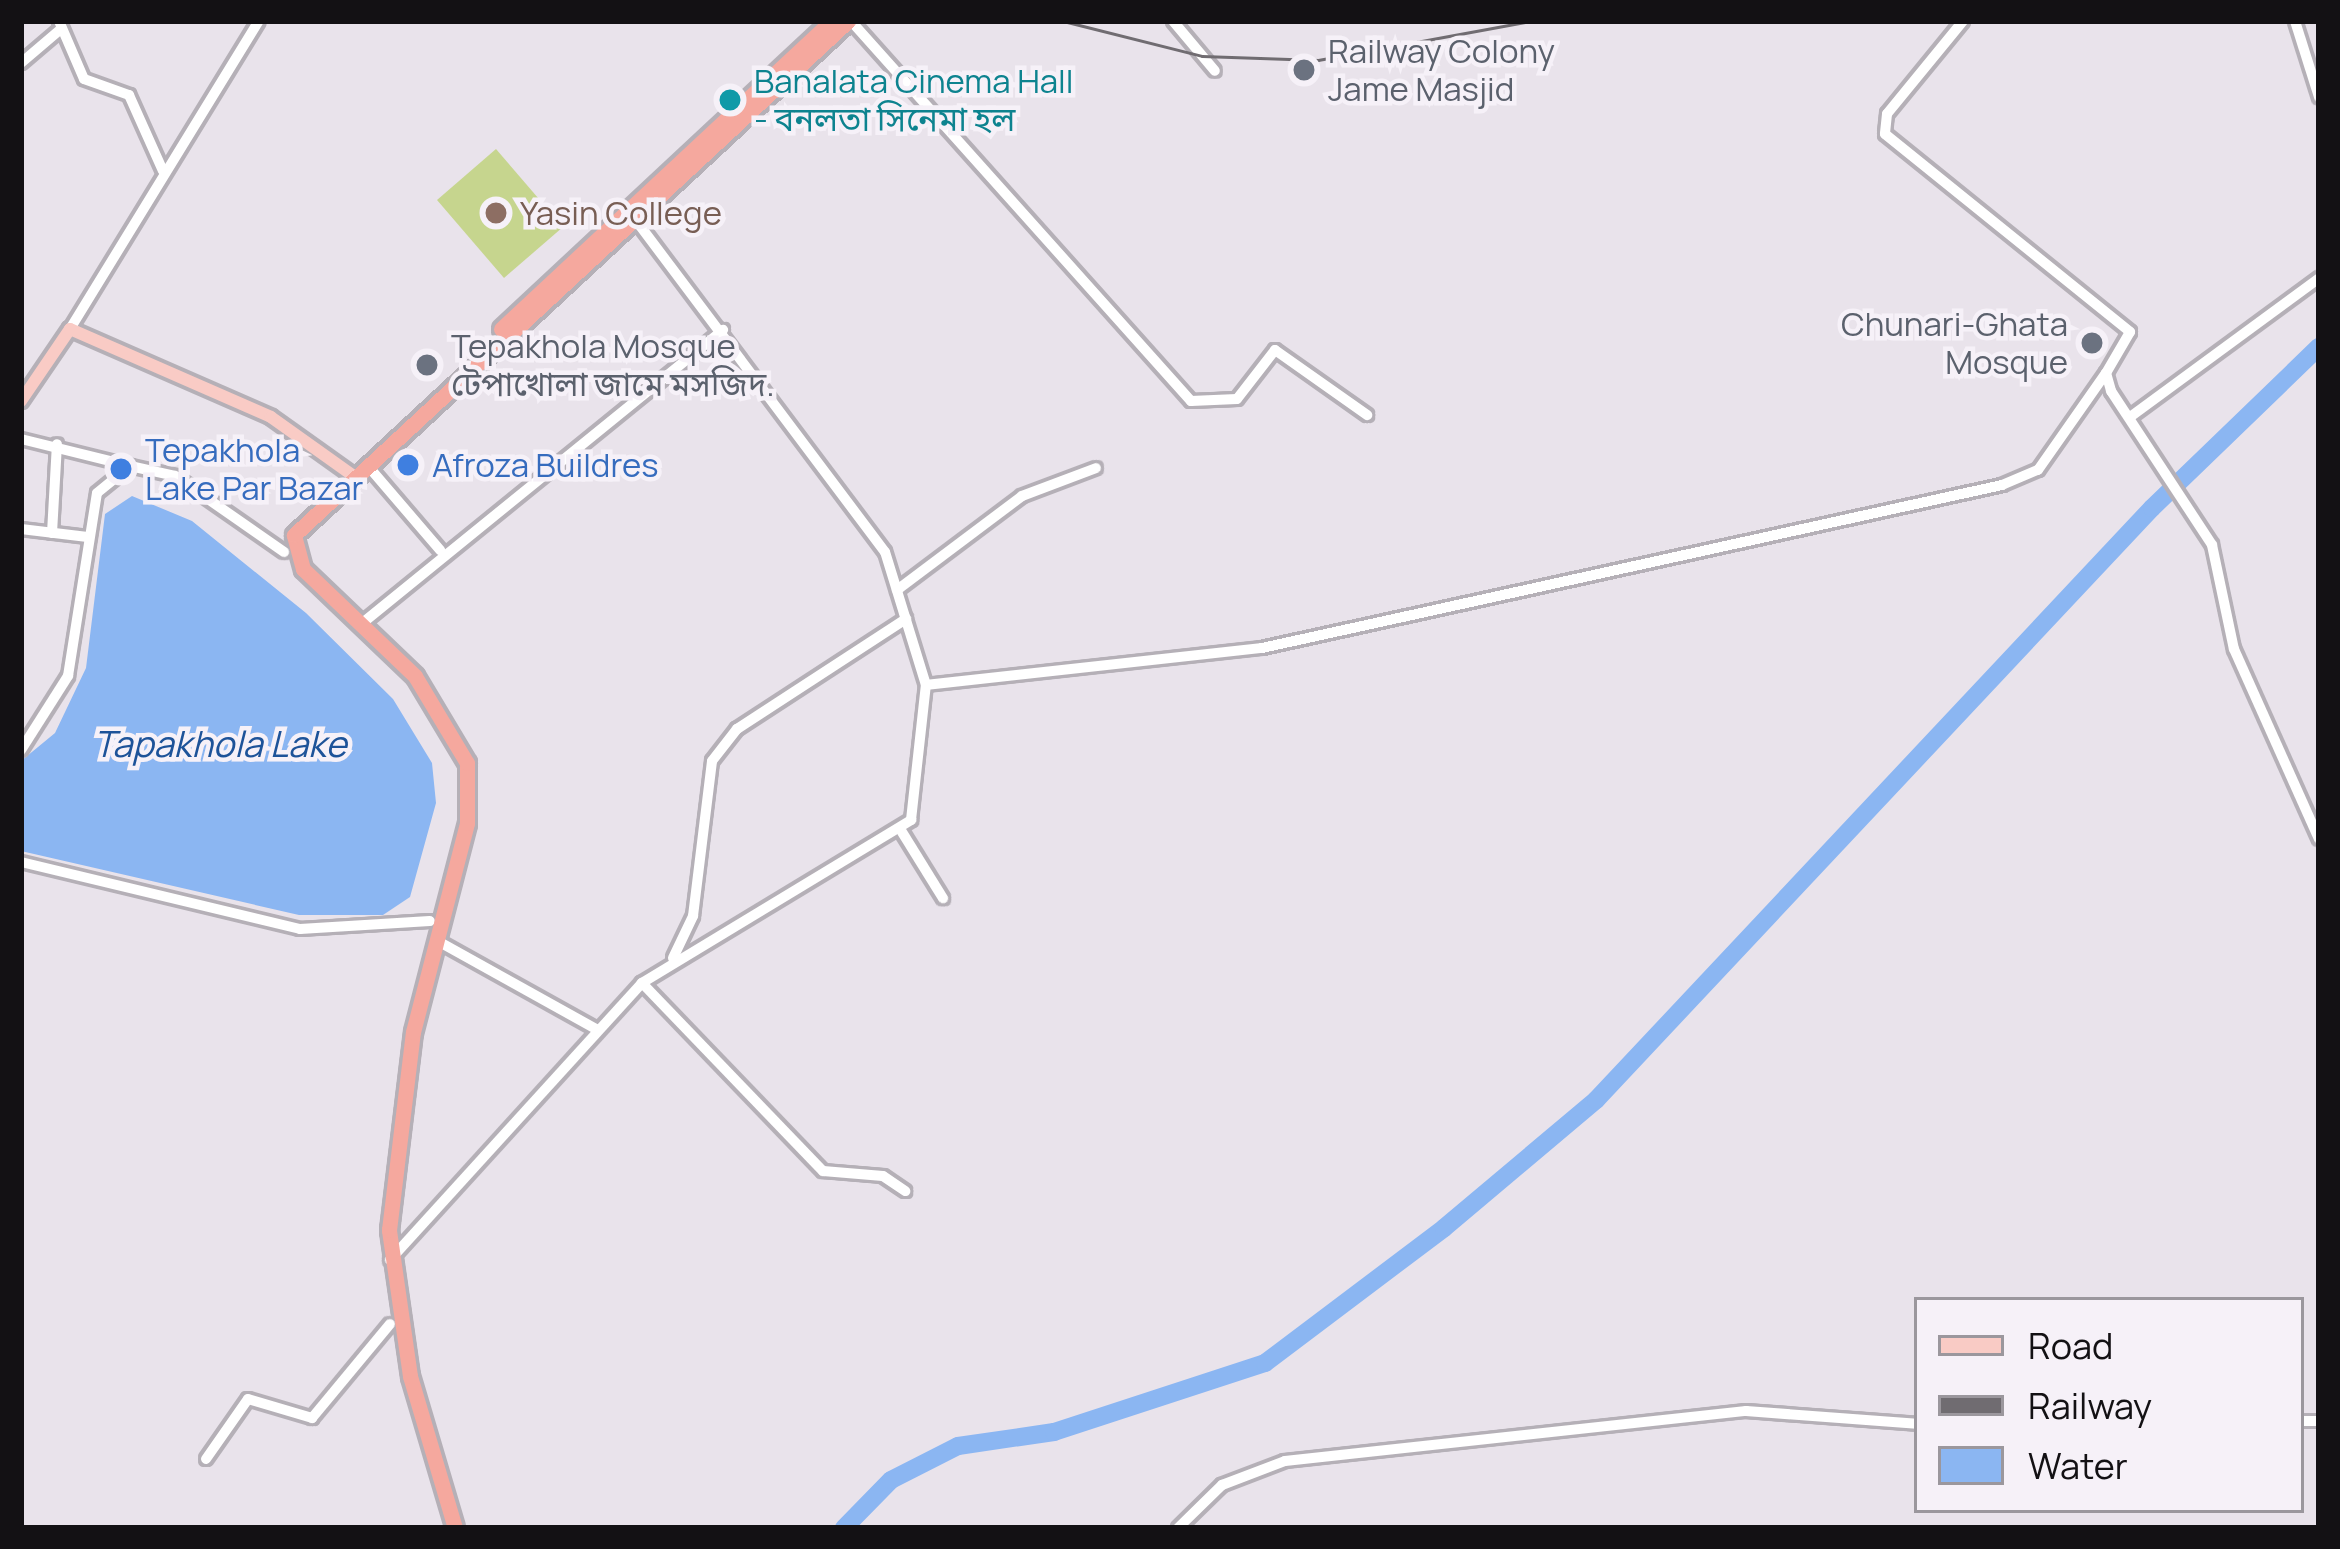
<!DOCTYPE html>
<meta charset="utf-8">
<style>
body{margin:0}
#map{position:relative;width:2340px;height:1549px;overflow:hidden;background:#e9e3eb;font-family:Manrope,"Noto Sans Bengali",sans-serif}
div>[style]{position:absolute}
.green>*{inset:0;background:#c6d58e}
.water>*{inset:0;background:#8bb6f2}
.river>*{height:18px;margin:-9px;padding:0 9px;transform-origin:9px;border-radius:9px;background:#8bb6f2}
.roads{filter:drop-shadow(3px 0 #b5b0b7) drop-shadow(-3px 0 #b5b0b7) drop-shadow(0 3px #b5b0b7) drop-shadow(0 -3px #b5b0b7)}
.minor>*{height:10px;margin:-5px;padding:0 5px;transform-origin:5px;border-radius:5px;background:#fff}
.major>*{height:12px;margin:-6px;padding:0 6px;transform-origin:6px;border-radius:6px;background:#f9cbc5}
.highway>*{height:15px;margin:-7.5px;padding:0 7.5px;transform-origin:7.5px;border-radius:7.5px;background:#f5a89e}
.rail>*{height:3px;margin:-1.5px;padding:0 1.5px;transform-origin:1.5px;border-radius:1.5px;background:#706c71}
.dots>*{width:33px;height:33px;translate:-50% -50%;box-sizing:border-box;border:6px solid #f6f1f8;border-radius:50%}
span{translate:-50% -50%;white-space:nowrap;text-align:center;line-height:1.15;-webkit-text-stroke:9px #f6f1f8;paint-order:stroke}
.worship-label{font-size:33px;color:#5b616d}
.left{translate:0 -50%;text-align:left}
.right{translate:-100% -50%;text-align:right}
.culture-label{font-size:33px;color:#0d838f}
.education-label{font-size:33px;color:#785e54}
.shop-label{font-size:33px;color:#366cbe}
.water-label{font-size:36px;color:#1d5399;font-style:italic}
.frame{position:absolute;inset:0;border:24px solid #131114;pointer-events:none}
.legend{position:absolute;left:1914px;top:1297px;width:390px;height:216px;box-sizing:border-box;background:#f6f1f8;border:3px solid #9b979d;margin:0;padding:15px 21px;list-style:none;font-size:36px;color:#131114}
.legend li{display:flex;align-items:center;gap:24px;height:60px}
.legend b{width:60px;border:3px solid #9b979d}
</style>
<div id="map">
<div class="green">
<div style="clip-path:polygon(496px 149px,563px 227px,504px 278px,437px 200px)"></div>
</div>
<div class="water">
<div style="clip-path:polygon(132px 496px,192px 521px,306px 613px,393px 699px,432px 763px,436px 803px,410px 897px,383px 915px,299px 915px,21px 851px,21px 761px,55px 733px,86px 668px,105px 514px)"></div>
</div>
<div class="river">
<div style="left:844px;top:1528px;width:67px;rotate:-45.6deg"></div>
<div style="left:891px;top:1480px;width:75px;rotate:-26.9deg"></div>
<div style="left:958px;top:1446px;width:97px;rotate:-8.3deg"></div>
<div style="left:1054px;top:1432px;width:222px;rotate:-18.1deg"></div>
<div style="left:1265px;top:1363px;width:224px;rotate:-37deg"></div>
<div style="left:1444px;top:1228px;width:199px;rotate:-40.1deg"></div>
<div style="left:1596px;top:1100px;width:812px;rotate:-46.8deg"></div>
<div style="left:2152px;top:508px;width:232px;rotate:-44deg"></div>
</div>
<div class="roads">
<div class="minor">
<div style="left:59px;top:21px;width:63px;rotate:66.7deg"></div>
<div style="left:84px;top:79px;width:48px;rotate:19.6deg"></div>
<div style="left:129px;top:95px;width:83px;rotate:65.9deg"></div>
<div style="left:851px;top:21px;width:510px;rotate:48.18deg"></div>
<div style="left:1191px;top:401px;width:46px;rotate:-2.5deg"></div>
<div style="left:1237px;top:399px;width:62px;rotate:-52.2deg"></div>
<div style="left:1275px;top:350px;width:113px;rotate:35.2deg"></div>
<div style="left:1173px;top:21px;width:65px;rotate:50deg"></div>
<div style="left:1963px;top:21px;width:120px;rotate:129.3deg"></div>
<div style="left:1887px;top:114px;width:20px;rotate:96deg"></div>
<div style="left:1885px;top:134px;width:315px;rotate:38.9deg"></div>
<div style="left:2130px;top:332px;width:48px;rotate:120.3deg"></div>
<div style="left:2106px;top:373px;width:19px;rotate:74deg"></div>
<div style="left:2111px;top:391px;width:184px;rotate:56.7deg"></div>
<div style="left:2212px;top:545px;width:106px;rotate:78.1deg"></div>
<div style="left:2234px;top:649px;width:208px;rotate:65.9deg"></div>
<div style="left:2295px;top:21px;width:80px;rotate:72.5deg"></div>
<div style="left:21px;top:63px;width:52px;rotate:-40.4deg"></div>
<div style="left:70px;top:329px;width:361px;rotate:-58.5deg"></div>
<div style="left:2130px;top:417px;width:235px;rotate:-36.3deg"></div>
<div style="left:21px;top:439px;width:112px;rotate:13.9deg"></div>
<div style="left:368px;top:466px;width:111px;rotate:49.4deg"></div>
<div style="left:21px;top:529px;width:67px;rotate:6.8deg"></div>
<div style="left:52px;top:533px;width:89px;rotate:-86.8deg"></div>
<div style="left:897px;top:590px;width:156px;rotate:-36.9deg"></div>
<div style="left:1022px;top:496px;width:79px;rotate:-20.7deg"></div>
<div style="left:360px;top:625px;width:468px;rotate:-39.1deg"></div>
<div style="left:926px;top:685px;width:338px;rotate:-6.3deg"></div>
<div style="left:1262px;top:648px;width:758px;rotate:-12.42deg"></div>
<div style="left:2002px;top:485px;width:39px;rotate:-23deg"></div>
<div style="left:2038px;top:470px;width:118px;rotate:-55deg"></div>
<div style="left:21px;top:750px;width:88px;rotate:-57.6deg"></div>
<div style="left:68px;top:676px;width:185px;rotate:-81deg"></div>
<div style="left:97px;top:493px;width:43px;rotate:-39.3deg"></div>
<div style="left:130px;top:466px;width:46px;rotate:12.5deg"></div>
<div style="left:175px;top:476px;width:133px;rotate:34.9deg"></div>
<div style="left:902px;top:832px;width:78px;rotate:58.2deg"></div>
<div style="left:21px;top:862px;width:287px;rotate:13.5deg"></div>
<div style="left:300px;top:929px;width:130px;rotate:-3.5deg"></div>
<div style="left:436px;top:940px;width:183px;rotate:29.1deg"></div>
<div style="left:673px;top:958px;width:47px;rotate:-64.5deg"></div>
<div style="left:693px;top:916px;width:156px;rotate:-83deg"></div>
<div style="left:712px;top:761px;width:41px;rotate:-52deg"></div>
<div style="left:737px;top:729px;width:202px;rotate:-33.1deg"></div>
<div style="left:642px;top:983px;width:261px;rotate:46.1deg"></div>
<div style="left:823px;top:1171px;width:60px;rotate:4.8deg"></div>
<div style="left:883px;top:1176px;width:27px;rotate:34deg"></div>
<div style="left:390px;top:1260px;width:374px;rotate:-47.7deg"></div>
<div style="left:642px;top:983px;width:315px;rotate:-31.2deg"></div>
<div style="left:911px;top:820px;width:136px;rotate:-83.7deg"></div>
<div style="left:926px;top:685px;width:139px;rotate:-107.1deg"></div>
<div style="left:885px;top:552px;width:423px;rotate:-126.9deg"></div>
<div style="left:2301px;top:1421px;width:18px"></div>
<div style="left:206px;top:1459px;width:73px;rotate:-55deg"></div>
<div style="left:248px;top:1399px;width:67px;rotate:16.5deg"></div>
<div style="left:312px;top:1418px;width:122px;rotate:-50.3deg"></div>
<div style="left:1178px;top:1528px;width:62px;rotate:-44.3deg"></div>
<div style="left:1222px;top:1485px;width:67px;rotate:-20.9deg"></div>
<div style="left:1285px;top:1461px;width:464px;rotate:-6.2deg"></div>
<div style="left:1746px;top:1411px;width:171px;rotate:4.3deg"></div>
</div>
<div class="major">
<div style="left:21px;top:401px;width:87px;rotate:-55.8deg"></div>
<div style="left:70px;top:329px;width:219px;rotate:23.6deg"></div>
<div style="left:271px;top:417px;width:103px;rotate:35.5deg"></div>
</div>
<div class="highway">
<div style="left:501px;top:329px;width:451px;rotate:-43deg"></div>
<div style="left:455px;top:1528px;width:159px;rotate:-106.5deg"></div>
<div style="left:410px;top:1376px;width:148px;rotate:-98.2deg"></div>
<div style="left:389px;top:1230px;width:199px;rotate:-83.1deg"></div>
<div style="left:413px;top:1032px;width:216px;rotate:-75.5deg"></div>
<div style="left:467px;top:823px;width:60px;rotate:-90deg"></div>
<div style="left:467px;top:763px;width:101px;rotate:-120.9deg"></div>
<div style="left:415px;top:676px;width:155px;rotate:-136.3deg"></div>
<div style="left:303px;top:569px;width:35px;rotate:-105deg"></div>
<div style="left:294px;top:535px;width:756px;rotate:-42.86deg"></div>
</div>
</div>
<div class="rail">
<div style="left:1063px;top:21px;width:143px;rotate:14.1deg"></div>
<div style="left:1202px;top:56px;width:116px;rotate:2deg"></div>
<div style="left:1318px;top:60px;width:216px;rotate:-10.4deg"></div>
</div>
<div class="dots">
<div style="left:1304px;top:70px;background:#6b7280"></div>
<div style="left:730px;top:100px;background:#0f9aa8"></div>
<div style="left:496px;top:213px;background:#8d6e63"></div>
<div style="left:2092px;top:343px;background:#6b7280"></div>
<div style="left:427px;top:365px;background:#6b7280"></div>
<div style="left:408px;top:465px;background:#3f7fe0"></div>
<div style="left:121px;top:469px;background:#3f7fe0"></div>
</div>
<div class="worship-label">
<span class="left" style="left:1328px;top:70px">Railway Colony<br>Jame Masjid</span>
<span class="right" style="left:2068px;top:343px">Chunari-Ghata<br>Mosque</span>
<span class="left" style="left:451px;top:365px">Tepakhola Mosque<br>টেপাখোলা জামে মসজিদ.</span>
</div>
<div class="culture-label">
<span class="left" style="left:754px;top:100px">Banalata Cinema Hall<br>- বনলতা সিনেমা হল</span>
</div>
<div class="education-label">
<span class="left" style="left:520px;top:213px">Yasin College</span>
</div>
<div class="shop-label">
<span class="left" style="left:145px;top:469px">Tepakhola<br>Lake Par Bazar</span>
<span class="left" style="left:432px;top:465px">Afroza Buildres</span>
</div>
<div class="water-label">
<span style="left:220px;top:744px">Tapakhola Lake</span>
</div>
<div class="frame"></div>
<ul class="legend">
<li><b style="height:15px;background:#f9cbc5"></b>Road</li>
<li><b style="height:15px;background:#706c71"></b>Railway</li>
<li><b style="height:33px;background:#8bb6f2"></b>Water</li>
</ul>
</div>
